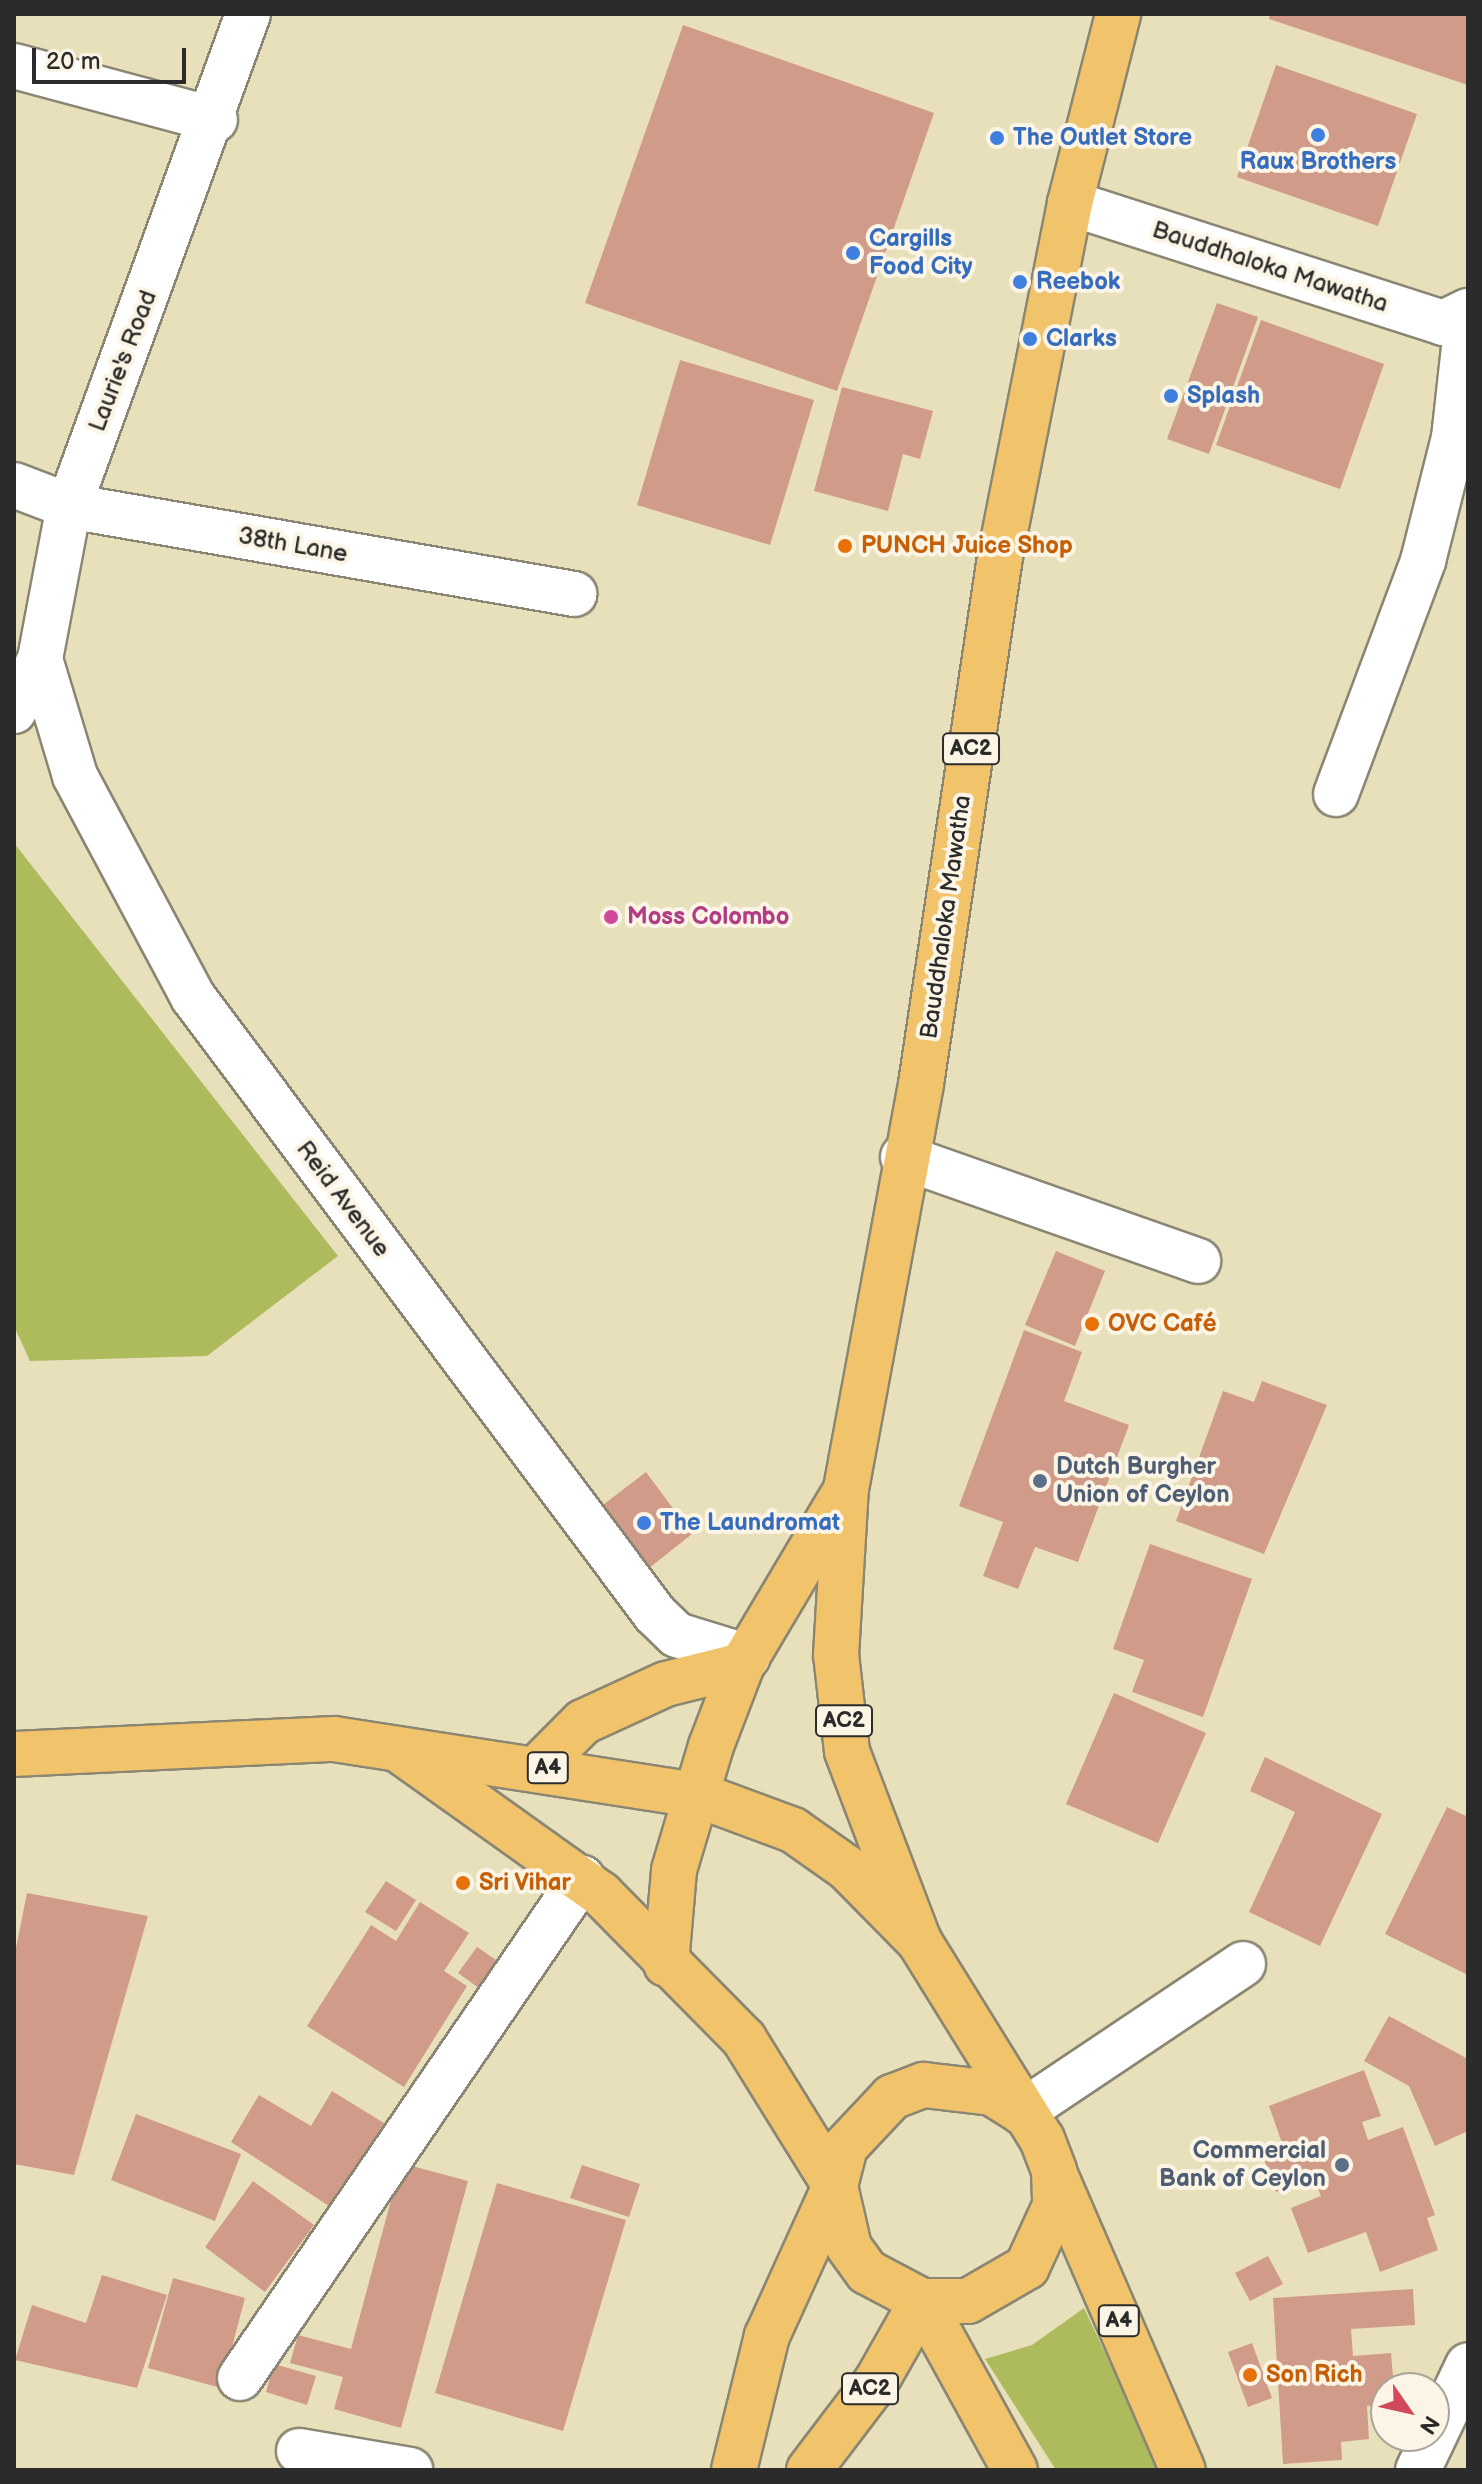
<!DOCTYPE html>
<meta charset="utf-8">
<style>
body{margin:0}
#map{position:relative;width:1482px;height:2484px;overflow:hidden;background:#e8e0bb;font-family:"Balsamiq Sans",sans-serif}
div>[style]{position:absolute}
.green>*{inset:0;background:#aebb5d}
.building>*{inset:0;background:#d19b8a}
.roads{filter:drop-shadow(2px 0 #8a8673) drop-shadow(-2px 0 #8a8673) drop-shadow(0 2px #8a8673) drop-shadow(0 -2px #8a8673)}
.minor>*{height:44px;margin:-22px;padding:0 22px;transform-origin:22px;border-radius:22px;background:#fff}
.major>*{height:44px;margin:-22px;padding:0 22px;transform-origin:22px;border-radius:22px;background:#f1c36a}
.highway>*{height:44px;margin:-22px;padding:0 22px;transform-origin:22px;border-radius:22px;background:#f1c36a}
.dots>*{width:22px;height:22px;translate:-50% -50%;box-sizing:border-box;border:4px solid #fcf5e5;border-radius:50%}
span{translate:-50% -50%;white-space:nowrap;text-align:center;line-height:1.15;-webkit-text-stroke:8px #fcf5e5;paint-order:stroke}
.shield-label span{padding:2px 6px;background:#fcf5e5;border:2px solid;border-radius:6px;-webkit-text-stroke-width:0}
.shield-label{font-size:22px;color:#2b2b2b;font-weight:700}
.shop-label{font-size:24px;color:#366cbe;font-weight:700}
.left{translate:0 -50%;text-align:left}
.street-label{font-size:24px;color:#2b2b2b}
.food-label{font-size:24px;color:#c56008;font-weight:700}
.hotel-label{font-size:24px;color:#b23c85;font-weight:700}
.service-label{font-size:24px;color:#4e5e75;font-weight:700}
.right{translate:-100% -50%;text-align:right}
.frame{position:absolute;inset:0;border:16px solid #2b2b2b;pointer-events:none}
.north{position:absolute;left:1370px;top:2372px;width:80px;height:80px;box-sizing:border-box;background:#fcf5e5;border:2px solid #a8a49b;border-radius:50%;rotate:124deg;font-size:22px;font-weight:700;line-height:32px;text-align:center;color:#2b2b2b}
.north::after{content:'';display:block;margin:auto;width:28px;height:36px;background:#d1495b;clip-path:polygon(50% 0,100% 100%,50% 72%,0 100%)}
.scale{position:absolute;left:32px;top:48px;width:154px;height:36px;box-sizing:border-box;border:4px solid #2b2b2b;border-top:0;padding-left:10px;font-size:24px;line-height:28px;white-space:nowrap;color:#2b2b2b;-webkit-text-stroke:6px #fcf5e5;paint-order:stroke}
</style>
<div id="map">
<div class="green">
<div style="clip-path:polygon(14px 843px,338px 1256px,207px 1356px,30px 1361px,14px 1326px)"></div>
<div style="clip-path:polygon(1084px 2308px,1160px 2470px,1056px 2470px,985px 2359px,1032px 2345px)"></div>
</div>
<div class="building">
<div style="clip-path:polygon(1270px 14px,1468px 14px,1468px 85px,1269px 19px)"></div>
<div style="clip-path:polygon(683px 25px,934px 113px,837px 391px,585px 303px)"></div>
<div style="clip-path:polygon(1276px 65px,1417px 114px,1378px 226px,1237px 177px)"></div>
<div style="clip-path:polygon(1217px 303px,1258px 317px,1209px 454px,1167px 439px)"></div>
<div style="clip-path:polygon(1261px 320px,1384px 364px,1340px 489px,1216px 445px)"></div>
<div style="clip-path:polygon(680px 360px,814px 400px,770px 545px,637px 505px)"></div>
<div style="clip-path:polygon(842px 387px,933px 411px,920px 459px,903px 454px,888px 511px,814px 491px)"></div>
<div style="clip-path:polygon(1056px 1251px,1105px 1271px,1075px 1346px,1025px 1325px)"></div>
<div style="clip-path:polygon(1024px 1330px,1082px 1352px,1064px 1401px,1129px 1425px,1078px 1562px,1035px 1547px,1018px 1589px,983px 1576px,1003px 1522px,959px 1506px)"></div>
<div style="clip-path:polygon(1262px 1381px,1327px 1405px,1264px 1554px,1176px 1521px,1223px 1391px,1254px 1402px)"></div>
<div style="clip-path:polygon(646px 1472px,692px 1534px,643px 1573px,595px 1511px)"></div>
<div style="clip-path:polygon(1150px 1544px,1252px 1579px,1203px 1717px,1132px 1692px,1144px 1660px,1113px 1649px)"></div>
<div style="clip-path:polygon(1114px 1693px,1206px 1733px,1158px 1843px,1066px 1804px)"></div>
<div style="clip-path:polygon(1265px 1757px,1382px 1814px,1320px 1946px,1249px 1912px,1295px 1812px,1250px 1791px)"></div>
<div style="clip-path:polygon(1447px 1807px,1468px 1817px,1468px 1975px,1385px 1934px)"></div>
<div style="clip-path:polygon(386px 1881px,416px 1900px,396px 1931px,365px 1912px)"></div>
<div style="clip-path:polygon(27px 1893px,148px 1916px,74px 2175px,14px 2164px,14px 1958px)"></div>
<div style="clip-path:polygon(420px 1902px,469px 1933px,444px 1971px,467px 1986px,404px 2087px,307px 2026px,371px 1925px,396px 1941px)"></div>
<div style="clip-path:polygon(477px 1947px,514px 1972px,494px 1999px,458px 1973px)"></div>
<div style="clip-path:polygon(1389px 2016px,1468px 2059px,1468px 2131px,1435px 2146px,1409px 2086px,1364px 2061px)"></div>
<div style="clip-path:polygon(1364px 2070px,1381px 2116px,1362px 2122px,1368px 2140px,1403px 2127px,1435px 2215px,1427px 2218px,1438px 2250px,1380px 2272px,1366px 2232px,1308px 2253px,1291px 2208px,1321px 2196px,1314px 2179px,1276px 2192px,1261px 2151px,1282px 2143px,1269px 2106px)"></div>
<div style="clip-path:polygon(332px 2091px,384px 2123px,332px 2208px,231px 2142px,259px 2095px,311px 2126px)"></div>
<div style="clip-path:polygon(136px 2114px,241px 2154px,215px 2221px,111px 2180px)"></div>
<div style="clip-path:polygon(401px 2163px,468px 2181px,401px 2428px,334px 2409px,343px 2377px,290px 2363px,298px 2335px,351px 2349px)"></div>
<div style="clip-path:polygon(582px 2165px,640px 2184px,629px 2217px,570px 2198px)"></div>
<div style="clip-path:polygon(253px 2181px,314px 2225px,265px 2292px,205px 2247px)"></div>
<div style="clip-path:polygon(497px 2183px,626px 2220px,563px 2431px,435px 2393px)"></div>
<div style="clip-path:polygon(1268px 2256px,1283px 2284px,1250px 2301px,1235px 2273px)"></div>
<div style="clip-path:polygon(102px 2275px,167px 2295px,137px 2388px,15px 2360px,32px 2305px,86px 2323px)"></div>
<div style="clip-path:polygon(173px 2278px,245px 2298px,221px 2388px,148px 2368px)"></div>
<div style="clip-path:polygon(1413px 2289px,1415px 2325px,1351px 2329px,1353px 2356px,1391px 2353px,1394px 2388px,1386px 2388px,1386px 2405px,1367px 2406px,1369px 2439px,1341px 2442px,1342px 2460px,1283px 2464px,1273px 2298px)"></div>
<div style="clip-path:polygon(1252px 2343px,1272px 2398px,1248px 2407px,1228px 2352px)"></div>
<div style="clip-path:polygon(274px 2364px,316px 2376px,307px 2405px,266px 2392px)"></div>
</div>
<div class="roads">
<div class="minor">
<div style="left:14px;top:66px;width:208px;rotate:15deg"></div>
<div style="left:1070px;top:203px;width:392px;rotate:17.8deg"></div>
<div style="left:1443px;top:323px;width:28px;rotate:-26deg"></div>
<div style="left:14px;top:485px;width:59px;rotate:20.9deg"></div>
<div style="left:69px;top:506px;width:513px;rotate:9.88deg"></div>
<div style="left:40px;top:659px;width:122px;rotate:73.3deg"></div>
<div style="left:75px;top:776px;width:251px;rotate:61.9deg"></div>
<div style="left:193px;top:997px;width:771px;rotate:53.17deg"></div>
<div style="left:655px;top:1614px;width:30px;rotate:44deg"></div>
<div style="left:677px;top:1635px;width:74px;rotate:17.2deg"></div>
<div style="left:14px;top:711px;width:58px;rotate:-63.4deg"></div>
<div style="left:40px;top:659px;width:156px;rotate:-79.3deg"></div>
<div style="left:69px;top:506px;width:524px;rotate:-70.01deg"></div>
<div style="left:1336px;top:794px;width:249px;rotate:-69.5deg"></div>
<div style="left:1423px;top:561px;width:127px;rotate:-75.9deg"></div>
<div style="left:1454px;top:438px;width:127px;rotate:-83.7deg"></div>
<div style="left:903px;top:1157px;width:313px;rotate:19.4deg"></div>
<div style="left:1022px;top:2112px;width:266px;rotate:-33.8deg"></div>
<div style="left:240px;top:2378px;width:606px;rotate:-55.63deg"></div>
<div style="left:299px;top:2451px;width:113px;rotate:9.7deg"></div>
<div style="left:1418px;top:2470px;width:116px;rotate:-64.5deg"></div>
</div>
<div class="major">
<div style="left:919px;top:1941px;width:203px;rotate:-110.8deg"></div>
<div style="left:847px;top:1751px;width:97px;rotate:-96.5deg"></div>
<div style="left:836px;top:1655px;width:166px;rotate:-86.6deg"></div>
<div style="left:846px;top:1489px;width:412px;rotate:-79.5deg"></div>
<div style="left:921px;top:1084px;width:533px;rotate:-81.47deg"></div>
<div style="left:1000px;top:557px;width:361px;rotate:-78.8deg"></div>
<div style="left:1070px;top:203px;width:195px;rotate:-75.7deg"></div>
<div style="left:666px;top:1964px;width:94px;rotate:-85.1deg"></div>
<div style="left:674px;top:1870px;width:129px;rotate:-73.4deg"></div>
<div style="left:711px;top:1746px;width:87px;rotate:-69.1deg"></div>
<div style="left:742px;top:1665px;width:194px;rotate:-59.3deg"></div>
<div style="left:734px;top:2470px;width:138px;rotate:-76.2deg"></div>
<div style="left:767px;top:2336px;width:165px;rotate:-65.6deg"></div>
<div style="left:809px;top:2470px;width:111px;rotate:-52.7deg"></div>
<div style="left:876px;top:2382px;width:93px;rotate:-60.4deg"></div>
</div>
<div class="highway">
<div style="left:399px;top:1750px;width:248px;rotate:35.5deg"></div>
<div style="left:601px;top:1894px;width:204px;rotate:45.4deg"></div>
<div style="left:744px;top:2039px;width:173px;rotate:58.2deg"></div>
<div style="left:14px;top:1754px;width:320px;rotate:-2.7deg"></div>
<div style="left:334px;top:1739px;width:371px;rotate:8.8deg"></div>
<div style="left:701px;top:1796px;width:98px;rotate:20.3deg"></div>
<div style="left:793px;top:1830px;width:66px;rotate:35.1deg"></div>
<div style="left:847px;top:1868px;width:103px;rotate:45.4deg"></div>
<div style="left:919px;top:1941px;width:233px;rotate:58.2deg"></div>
<div style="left:1042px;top:2139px;width:34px;rotate:69deg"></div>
<div style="left:1054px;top:2171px;width:35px;rotate:88deg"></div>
<div style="left:1055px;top:2206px;width:67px;rotate:114.7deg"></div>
<div style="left:1027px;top:2267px;width:68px;rotate:150deg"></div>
<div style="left:968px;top:2301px;width:46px;rotate:180deg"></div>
<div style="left:922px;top:2301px;width:62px;rotate:-152.2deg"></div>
<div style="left:867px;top:2272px;width:31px;rotate:-126deg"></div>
<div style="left:849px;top:2247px;width:63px;rotate:-102.9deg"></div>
<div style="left:835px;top:2186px;width:40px;rotate:-75.6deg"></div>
<div style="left:845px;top:2147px;width:69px;rotate:-46.8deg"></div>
<div style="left:892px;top:2097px;width:34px;rotate:-21deg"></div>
<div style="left:924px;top:2085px;width:68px;rotate:6.7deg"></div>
<div style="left:992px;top:2093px;width:36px;rotate:32deg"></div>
<div style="left:539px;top:1766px;width:62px;rotate:-45deg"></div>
<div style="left:583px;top:1722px;width:91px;rotate:-24.6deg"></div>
<div style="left:666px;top:1684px;width:78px;rotate:-14deg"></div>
<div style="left:1056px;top:2177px;width:319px;rotate:66.6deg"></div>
<div style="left:922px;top:2301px;width:193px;rotate:61.2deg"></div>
</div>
</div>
<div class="dots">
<div style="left:1318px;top:135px;background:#3f7fe0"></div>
<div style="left:997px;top:138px;background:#3f7fe0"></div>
<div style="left:853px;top:253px;background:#3f7fe0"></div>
<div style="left:1020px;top:282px;background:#3f7fe0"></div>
<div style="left:1030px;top:339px;background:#3f7fe0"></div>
<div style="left:1171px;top:396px;background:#3f7fe0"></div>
<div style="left:845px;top:546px;background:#e8710a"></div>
<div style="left:611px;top:917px;background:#d1479c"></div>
<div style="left:1092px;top:1324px;background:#e8710a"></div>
<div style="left:1040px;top:1481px;background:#5c6f8a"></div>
<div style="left:644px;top:1523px;background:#3f7fe0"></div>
<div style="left:463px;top:1883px;background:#e8710a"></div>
<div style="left:1342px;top:2165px;background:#5c6f8a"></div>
<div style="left:1250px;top:2375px;background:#e8710a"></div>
</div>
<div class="shield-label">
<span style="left:971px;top:749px">AC2</span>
<span style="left:844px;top:1721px">AC2</span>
<span style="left:548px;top:1768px">A4</span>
<span style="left:1119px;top:2321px">A4</span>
<span style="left:870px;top:2389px">AC2</span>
</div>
<div class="shop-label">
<span class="left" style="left:1013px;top:138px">The Outlet Store</span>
<span style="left:1318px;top:162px">Raux Brothers</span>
<span class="left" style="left:869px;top:253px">Cargills<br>Food City</span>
<span class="left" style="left:1036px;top:282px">Reebok</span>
<span class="left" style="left:1046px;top:339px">Clarks</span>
<span class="left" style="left:1187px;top:396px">Splash</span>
<span class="left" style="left:660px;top:1523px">The Laundromat</span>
</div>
<div class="street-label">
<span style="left:1270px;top:267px;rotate:18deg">Bauddhaloka Mawatha</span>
<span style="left:123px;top:361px;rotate:-69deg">Laurie's Road</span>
<span style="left:293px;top:545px;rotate:10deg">38th Lane</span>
<span style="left:946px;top:917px;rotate:-82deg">Bauddhaloka Mawatha</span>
<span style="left:343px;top:1199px;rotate:53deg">Reid Avenue</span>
</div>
<div class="food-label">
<span class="left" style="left:861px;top:546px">PUNCH Juice Shop</span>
<span class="left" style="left:1108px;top:1324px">OVC Café</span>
<span class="left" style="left:479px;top:1883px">Sri Vihar</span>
<span class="left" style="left:1266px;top:2375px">Son Rich</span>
</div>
<div class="hotel-label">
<span class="left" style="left:627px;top:917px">Moss Colombo</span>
</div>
<div class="service-label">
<span class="left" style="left:1056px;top:1481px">Dutch Burgher<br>Union of Ceylon</span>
<span class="right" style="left:1326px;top:2165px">Commercial<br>Bank of Ceylon</span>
</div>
<div class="frame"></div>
<div class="north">N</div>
<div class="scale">20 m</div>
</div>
